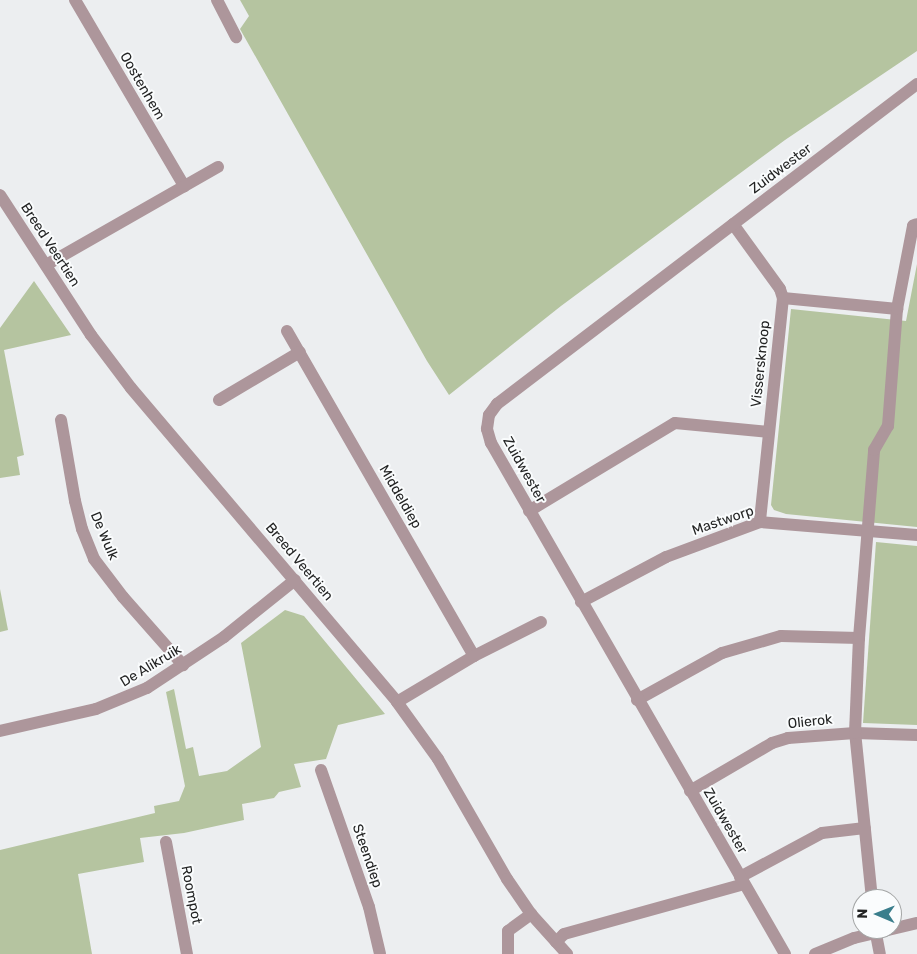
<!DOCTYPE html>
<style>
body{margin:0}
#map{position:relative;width:917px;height:954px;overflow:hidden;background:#eceef0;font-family:Rubik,sans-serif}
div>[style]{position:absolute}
.green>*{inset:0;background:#b5c4a0}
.minor>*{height:12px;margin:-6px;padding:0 6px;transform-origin:6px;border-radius:6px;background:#ad969b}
span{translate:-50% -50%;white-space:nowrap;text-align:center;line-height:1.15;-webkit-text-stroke:4px #fafcfd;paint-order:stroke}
.street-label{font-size:14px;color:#232424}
.north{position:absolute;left:852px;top:889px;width:50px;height:50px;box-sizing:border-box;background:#fafcfd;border:1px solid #a4a6a6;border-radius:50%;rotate:271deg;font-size:14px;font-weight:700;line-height:20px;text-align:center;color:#232424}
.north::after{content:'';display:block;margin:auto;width:18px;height:22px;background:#3a7e8c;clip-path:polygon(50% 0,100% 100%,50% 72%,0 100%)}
</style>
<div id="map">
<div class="green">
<div style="clip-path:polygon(240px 0,917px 0,917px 51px,785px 140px,561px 306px,449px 395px,427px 361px,240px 29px,249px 16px)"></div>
<div style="clip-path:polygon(917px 264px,917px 527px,786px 514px,774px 510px,771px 505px,791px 309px,906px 321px)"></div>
<div style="clip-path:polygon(34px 281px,71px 335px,4px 350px,24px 455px,17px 457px,20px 475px,0 478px,0 328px)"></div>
<div style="clip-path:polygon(876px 542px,917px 546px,917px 725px,863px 723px)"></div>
<div style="clip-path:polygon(0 589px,8px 630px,0 632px)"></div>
<div style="clip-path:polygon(285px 610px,304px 616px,385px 714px,338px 725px,326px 759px,294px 764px,301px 787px,279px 792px,274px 798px,242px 804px,244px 820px,184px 833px,140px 838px,144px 862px,78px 874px,92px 954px,0 954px,0 850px,155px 813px,154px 806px,179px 801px,185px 786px,166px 692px,174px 689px,186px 749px,193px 747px,199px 776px,227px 771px,261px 747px,241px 643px)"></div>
</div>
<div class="minor">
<div style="left:75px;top:0;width:216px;rotate:59.6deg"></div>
<div style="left:217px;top:0;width:42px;rotate:62.8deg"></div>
<div style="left:0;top:195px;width:167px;rotate:57deg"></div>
<div style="left:91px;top:335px;width:66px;rotate:53deg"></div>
<div style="left:131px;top:388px;width:412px;rotate:49.7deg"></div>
<div style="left:397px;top:702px;width:70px;rotate:54.3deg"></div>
<div style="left:438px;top:759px;width:138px;rotate:60.1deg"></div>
<div style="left:507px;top:879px;width:42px;rotate:55.6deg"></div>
<div style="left:531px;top:914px;width:54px;rotate:48deg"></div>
<div style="left:733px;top:224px;width:80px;rotate:54.1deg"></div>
<div style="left:780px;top:289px;width:9px;rotate:72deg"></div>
<div style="left:783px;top:298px;width:225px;rotate:95.9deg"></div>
<div style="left:46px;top:265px;width:198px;rotate:-29.7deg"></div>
<div style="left:783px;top:298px;width:115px;rotate:5.5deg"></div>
<div style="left:287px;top:331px;width:375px;rotate:60.1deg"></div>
<div style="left:219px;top:400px;width:94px;rotate:-30.7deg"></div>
<div style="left:61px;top:420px;width:82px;rotate:80.2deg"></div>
<div style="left:75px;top:501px;width:29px;rotate:76deg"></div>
<div style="left:82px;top:529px;width:32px;rotate:68deg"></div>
<div style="left:94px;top:559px;width:48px;rotate:52.7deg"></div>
<div style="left:123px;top:597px;width:91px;rotate:48.6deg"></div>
<div style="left:529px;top:511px;width:170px;rotate:-31.1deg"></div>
<div style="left:675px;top:423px;width:94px;rotate:5.5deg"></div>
<div style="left:581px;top:602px;width:96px;rotate:-27.9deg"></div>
<div style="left:666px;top:557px;width:100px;rotate:-20.4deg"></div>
<div style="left:760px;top:522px;width:158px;rotate:4.7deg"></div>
<div style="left:637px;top:700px;width:97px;rotate:-28.9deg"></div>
<div style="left:722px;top:653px;width:61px;rotate:-16.1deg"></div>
<div style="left:781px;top:636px;width:78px;rotate:1.5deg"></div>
<div style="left:397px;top:702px;width:90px;rotate:-30.9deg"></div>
<div style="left:474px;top:656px;width:75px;rotate:-26.9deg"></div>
<div style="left:0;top:731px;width:98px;rotate:-12.9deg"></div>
<div style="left:96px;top:709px;width:55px;rotate:-22.4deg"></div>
<div style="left:147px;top:688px;width:92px;rotate:-33.5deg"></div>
<div style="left:224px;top:637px;width:91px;rotate:-38.8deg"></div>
<div style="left:321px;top:770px;width:145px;rotate:70.7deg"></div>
<div style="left:369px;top:907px;width:48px;rotate:76.8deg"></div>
<div style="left:690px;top:791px;width:95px;rotate:-30.3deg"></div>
<div style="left:772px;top:743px;width:17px;rotate:-17deg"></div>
<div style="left:788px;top:738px;width:67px;rotate:-4.3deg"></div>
<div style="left:855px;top:733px;width:62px;rotate:1.8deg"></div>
<div style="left:166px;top:842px;width:114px;rotate:79.4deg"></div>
<div style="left:740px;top:877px;width:93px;rotate:-28.2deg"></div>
<div style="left:822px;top:833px;width:43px;rotate:-6.6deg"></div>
<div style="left:872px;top:899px;width:167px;rotate:-95.8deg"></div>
<div style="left:855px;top:733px;width:95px;rotate:-87.6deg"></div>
<div style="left:859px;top:638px;width:189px;rotate:-85.4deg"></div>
<div style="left:874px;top:450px;width:28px;rotate:-60deg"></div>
<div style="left:888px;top:426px;width:117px;rotate:-85.6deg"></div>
<div style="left:897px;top:309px;width:85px;rotate:-79.1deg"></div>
<div style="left:913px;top:226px;width:4px;rotate:-27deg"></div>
<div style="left:875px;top:929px;width:25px;rotate:79deg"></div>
<div style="left:556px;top:942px;width:11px;rotate:-45deg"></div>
<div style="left:564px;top:934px;width:187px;rotate:-15.5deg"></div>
<div style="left:508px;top:954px;width:23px;rotate:-90deg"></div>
<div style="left:508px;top:931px;width:29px;rotate:-36deg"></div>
<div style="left:785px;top:954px;width:590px;rotate:-119.91deg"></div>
<div style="left:491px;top:443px;width:15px;rotate:-106deg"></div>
<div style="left:487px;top:429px;width:14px;rotate:-82deg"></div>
<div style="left:489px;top:415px;width:14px;rotate:-54deg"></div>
<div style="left:497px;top:404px;width:528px;rotate:-37.3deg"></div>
<div style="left:815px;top:954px;width:42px;rotate:-22.3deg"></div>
<div style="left:854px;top:938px;width:65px;rotate:-13.4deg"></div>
</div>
<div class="street-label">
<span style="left:142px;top:86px;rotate:60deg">Oostenhem</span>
<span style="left:781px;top:169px;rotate:-37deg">Zuidwester</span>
<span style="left:50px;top:245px;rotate:57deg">Breed Veertien</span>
<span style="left:761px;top:364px;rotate:-84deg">Vissersknoop</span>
<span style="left:524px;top:470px;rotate:61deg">Zuidwester</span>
<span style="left:400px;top:497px;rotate:60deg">Middeldiep</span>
<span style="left:723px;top:521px;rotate:-19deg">Mastworp</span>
<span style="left:104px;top:536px;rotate:67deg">De Wulk</span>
<span style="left:299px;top:562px;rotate:50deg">Breed Veertien</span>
<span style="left:151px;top:666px;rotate:-31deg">De Alikruik</span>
<span style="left:810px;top:722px;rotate:-6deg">Olierok</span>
<span style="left:725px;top:821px;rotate:60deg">Zuidwester</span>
<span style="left:367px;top:856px;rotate:71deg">Steendiep</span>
<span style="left:191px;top:895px;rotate:79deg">Roompot</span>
</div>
<div class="north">N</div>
</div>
